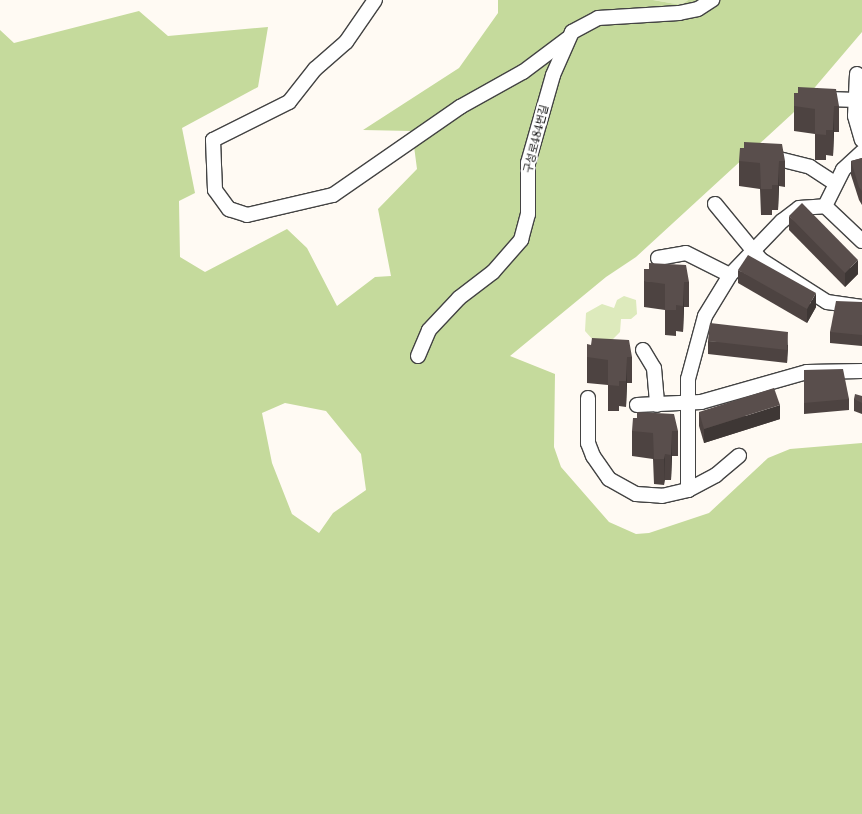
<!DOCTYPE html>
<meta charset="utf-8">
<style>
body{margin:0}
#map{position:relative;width:862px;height:814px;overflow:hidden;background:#fffaf3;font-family:"Libre Baskerville","Noto Sans KR",serif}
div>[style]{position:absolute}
.green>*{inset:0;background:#ddeabc}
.forest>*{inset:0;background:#c5da9c}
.roads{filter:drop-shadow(1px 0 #434343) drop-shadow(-1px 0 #434343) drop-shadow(0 1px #434343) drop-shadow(0 -1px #434343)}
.minor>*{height:14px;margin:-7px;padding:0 7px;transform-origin:7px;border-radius:7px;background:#fff}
.wall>*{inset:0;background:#4d4341}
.shaded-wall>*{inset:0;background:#3e3735}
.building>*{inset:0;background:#594e4c}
span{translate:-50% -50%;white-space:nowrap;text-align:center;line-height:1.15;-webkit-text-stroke:4px #fff;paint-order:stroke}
.street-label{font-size:11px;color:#101010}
</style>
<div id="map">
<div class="green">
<div style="clip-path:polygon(653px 0,688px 0,682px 5px)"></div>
<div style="clip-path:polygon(624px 296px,636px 300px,637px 314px,631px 319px,621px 319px,620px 332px,611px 341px,593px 340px,585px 331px,586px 313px,602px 304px,614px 308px,617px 300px)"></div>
</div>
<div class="forest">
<div style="clip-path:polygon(evenodd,498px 0,653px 0,682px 5px,688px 0,862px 0,862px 32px,793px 113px,636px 257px,606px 277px,510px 356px,555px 374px,554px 447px,561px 467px,609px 522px,636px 534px,649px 533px,709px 513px,768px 458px,790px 449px,862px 443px,862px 814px,0 814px,0 30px,14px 43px,139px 11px,168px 36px,268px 27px,258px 87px,182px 128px,195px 193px,179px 201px,180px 257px,205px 272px,287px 229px,307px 248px,337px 306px,375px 277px,391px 276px,378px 209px,417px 169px,412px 131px,363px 130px,459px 68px,498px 13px,498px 0,285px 403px,326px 411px,361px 454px,366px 490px,333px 513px,319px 533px,292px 514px,272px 463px,262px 413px,285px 403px)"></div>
</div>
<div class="roads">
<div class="minor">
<div style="left:375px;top:0;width:51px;rotate:124.6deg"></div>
<div style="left:346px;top:42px;width:41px;rotate:138.9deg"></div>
<div style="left:315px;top:69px;width:42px;rotate:128.2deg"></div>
<div style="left:289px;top:102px;width:85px;rotate:153.4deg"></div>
<div style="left:213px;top:140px;width:50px;rotate:87.7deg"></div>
<div style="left:215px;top:190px;width:24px;rotate:54deg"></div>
<div style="left:229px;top:209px;width:19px;rotate:18deg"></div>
<div style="left:247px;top:215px;width:88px;rotate:-13.1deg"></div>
<div style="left:333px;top:195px;width:155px;rotate:-34.7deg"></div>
<div style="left:460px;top:107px;width:72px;rotate:-29.1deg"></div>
<div style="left:523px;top:72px;width:55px;rotate:-36.9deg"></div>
<div style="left:857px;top:74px;width:42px;rotate:92.7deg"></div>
<div style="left:855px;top:116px;width:25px;rotate:74deg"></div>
<div style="left:829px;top:99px;width:27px;rotate:2deg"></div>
<div style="left:862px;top:152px;width:26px;rotate:137deg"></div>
<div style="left:843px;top:170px;width:40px;rotate:116.6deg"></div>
<div style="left:825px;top:206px;width:51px;rotate:43.4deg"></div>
<div style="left:779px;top:159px;width:32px;rotate:14deg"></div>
<div style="left:810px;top:167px;width:30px;rotate:33deg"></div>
<div style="left:715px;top:204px;width:72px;rotate:50.6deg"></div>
<div style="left:761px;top:260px;width:78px;rotate:32.5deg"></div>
<div style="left:827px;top:302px;width:35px;rotate:8deg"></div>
<div style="left:658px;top:258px;width:28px;rotate:-10deg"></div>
<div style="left:686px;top:253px;width:49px;rotate:26.6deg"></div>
<div style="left:643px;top:350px;width:21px;rotate:59deg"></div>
<div style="left:654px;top:368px;width:37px;rotate:85deg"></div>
<div style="left:418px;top:356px;width:28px;rotate:-67deg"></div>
<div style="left:429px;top:330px;width:44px;rotate:-46.8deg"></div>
<div style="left:459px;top:298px;width:43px;rotate:-37.4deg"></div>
<div style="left:493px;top:272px;width:43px;rotate:-48.8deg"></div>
<div style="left:521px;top:240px;width:27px;rotate:-75deg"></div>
<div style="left:528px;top:214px;width:51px;rotate:-90deg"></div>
<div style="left:528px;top:163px;width:91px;rotate:-74.1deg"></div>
<div style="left:553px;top:75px;width:47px;rotate:-66.2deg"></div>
<div style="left:572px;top:32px;width:30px;rotate:-28deg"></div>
<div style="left:598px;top:18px;width:81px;rotate:-3.5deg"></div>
<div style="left:679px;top:13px;width:19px;rotate:-12deg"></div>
<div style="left:698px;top:9px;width:17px;rotate:-33deg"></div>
<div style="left:588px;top:398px;width:45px;rotate:90deg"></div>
<div style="left:588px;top:443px;width:14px;rotate:69deg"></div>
<div style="left:593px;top:456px;width:28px;rotate:55deg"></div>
<div style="left:609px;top:479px;width:31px;rotate:29deg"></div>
<div style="left:636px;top:494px;width:26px;rotate:4deg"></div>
<div style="left:662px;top:496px;width:27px;rotate:-13deg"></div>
<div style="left:688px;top:490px;width:32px;rotate:-28deg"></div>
<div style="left:716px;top:475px;width:30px;rotate:-40deg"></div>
<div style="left:637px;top:405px;width:64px;rotate:-2.7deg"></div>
<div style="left:701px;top:402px;width:110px;rotate:-15.8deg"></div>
<div style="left:807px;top:372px;width:55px;rotate:-1deg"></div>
<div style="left:688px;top:490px;width:111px;rotate:-90deg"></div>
<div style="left:688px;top:379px;width:65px;rotate:-74.9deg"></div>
<div style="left:705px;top:316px;width:48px;rotate:-58.6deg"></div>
<div style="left:730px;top:275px;width:75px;rotate:-46.1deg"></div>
<div style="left:782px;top:221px;width:21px;rotate:-37deg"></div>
<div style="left:799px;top:208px;width:26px;rotate:-4deg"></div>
</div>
</div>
<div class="wall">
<div style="clip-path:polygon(794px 106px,839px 106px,839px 132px,834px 132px,833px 156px,826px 155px,826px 160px,815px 160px,815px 134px,794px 131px)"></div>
<div style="clip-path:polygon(862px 158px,862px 205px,859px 200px,851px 175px,851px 161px)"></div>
<div style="clip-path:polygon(739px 161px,785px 161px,785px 187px,779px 186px,778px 210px,772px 210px,772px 215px,761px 215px,760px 189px,739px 186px)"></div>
<div style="clip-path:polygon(789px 216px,858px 274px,845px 287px,789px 230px)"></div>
<div style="clip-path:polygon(738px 270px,816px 307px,807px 323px,738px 283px)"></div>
<div style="clip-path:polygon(644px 281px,689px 282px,689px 307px,684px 307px,683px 332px,676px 331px,676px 336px,665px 335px,665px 310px,644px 307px)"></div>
<div style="clip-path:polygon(862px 302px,862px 346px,830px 343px,830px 332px)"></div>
<div style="clip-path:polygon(708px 341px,788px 345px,787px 363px,708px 354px)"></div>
<div style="clip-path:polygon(587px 357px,632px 357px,632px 383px,627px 383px,626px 407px,619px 406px,619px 411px,608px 411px,608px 385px,587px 383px)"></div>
<div style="clip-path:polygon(804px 370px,849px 399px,849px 410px,804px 414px)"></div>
<div style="clip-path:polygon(862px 396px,862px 414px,854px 411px,854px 399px)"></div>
<div style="clip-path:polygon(699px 412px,780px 419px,704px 443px,699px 426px)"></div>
<div style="clip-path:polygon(632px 431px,678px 431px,678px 456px,672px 456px,671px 480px,665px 480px,664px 485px,654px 484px,653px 459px,632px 456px)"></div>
</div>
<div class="shaded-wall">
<div style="clip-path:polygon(834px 106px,834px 132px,833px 156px,833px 130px)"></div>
<div style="clip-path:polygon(779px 161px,779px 186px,778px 210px,778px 185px)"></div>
<div style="clip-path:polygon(858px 260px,858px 274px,845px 287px,845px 273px)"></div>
<div style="clip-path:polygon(684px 282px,684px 307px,683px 332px,683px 306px)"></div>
<div style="clip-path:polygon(816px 293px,816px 307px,807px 323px,807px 309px)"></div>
<div style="clip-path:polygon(788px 332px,788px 345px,787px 363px,787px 350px)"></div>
<div style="clip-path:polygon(627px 357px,627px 383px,626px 407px,626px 381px)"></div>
<div style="clip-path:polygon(780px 405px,780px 419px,704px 443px,704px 429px)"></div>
<div style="clip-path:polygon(672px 431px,672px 456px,671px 480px,671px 455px)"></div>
<div style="clip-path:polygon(665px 454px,664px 485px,664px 459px)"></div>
</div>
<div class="building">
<div style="clip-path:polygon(798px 87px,836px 89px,839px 106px,834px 106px,833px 130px,826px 130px,826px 135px,815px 134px,815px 109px,794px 106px,794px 93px,798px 93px)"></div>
<div style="clip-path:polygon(744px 142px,782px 144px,785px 161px,779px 161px,778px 185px,772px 185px,772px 189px,761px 189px,760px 163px,739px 161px,740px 148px,744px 148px)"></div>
<div style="clip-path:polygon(862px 158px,862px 191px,859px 187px,851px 161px)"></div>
<div style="clip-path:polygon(802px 203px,858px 260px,845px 273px,789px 216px)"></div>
<div style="clip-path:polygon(748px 255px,816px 293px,807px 309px,738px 270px)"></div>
<div style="clip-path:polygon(649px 263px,686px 265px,689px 282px,684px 282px,683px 306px,676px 305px,676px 310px,665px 310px,665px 284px,644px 281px,644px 269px,649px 269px)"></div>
<div style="clip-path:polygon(836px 301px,862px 302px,862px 335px,830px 332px)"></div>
<div style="clip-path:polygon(710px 323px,788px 332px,787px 350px,708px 341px)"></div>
<div style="clip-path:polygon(592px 338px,629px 340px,632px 357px,627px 357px,626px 381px,619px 381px,619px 386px,608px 385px,608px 360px,587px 357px,587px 344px,591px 345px)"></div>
<div style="clip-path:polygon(843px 369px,849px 399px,804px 403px,804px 370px)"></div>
<div style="clip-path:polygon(774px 388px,780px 405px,704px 429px,699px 412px)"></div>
<div style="clip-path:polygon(855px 394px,862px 396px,862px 403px,854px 399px)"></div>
<div style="clip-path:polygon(637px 412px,674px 414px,678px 431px,672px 431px,671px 455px,665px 454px,664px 459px,654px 459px,653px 433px,632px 431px,633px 418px,637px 418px)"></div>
</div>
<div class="street-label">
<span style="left:536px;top:139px;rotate:-76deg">구성로484번길</span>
</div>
</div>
